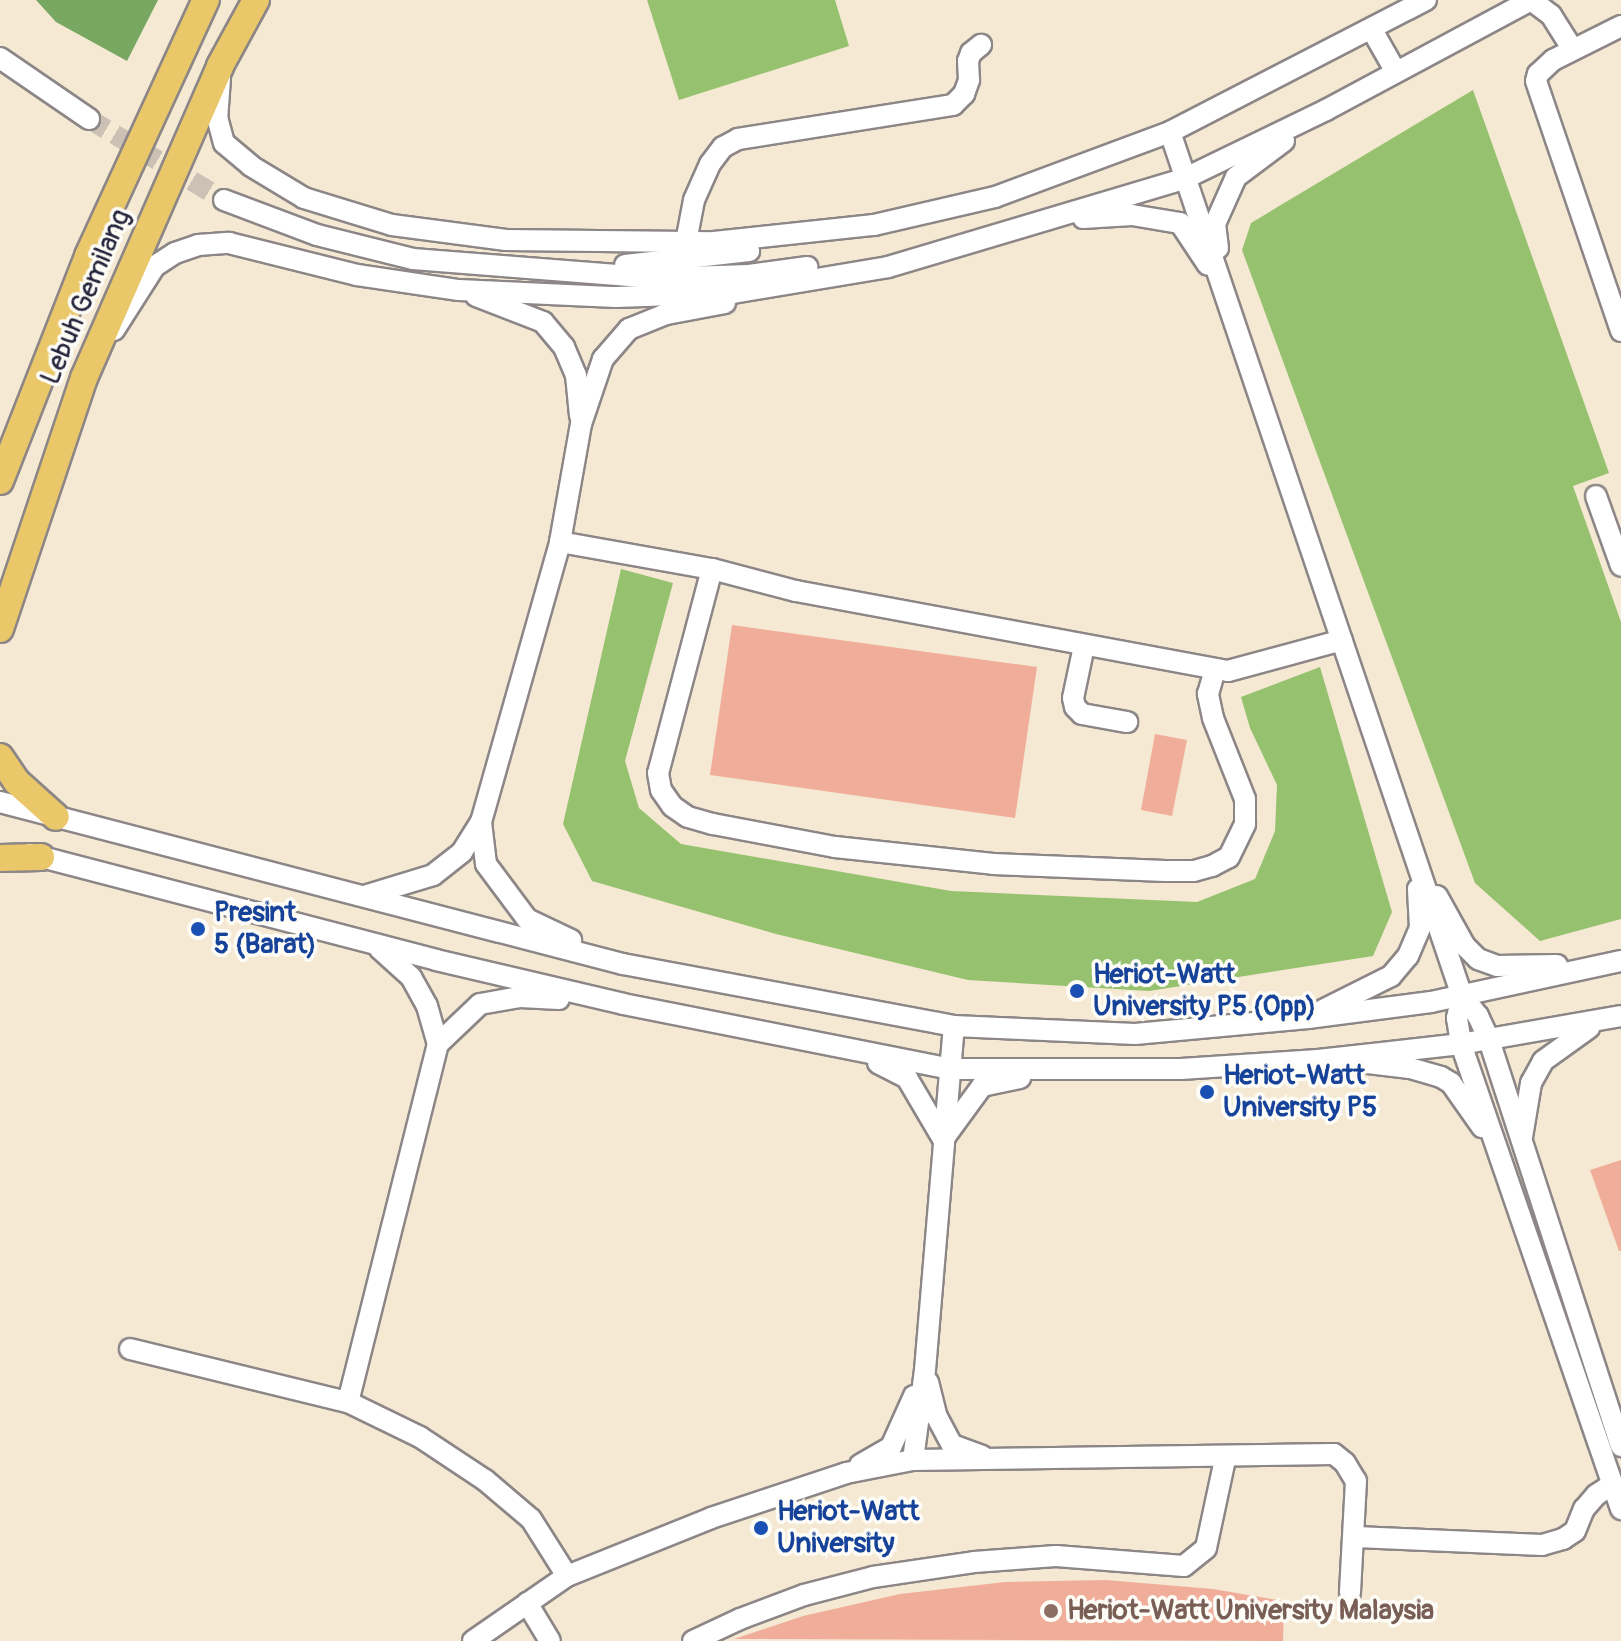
<!DOCTYPE html>
<style>
body{margin:0}
#map{position:relative;width:1621px;height:1641px;overflow:hidden;background:#f5e9d3;font-family:Pangolin,sans-serif}
div>[style]{position:absolute}
.green>*{inset:0;background:#96c16e}
.forest>*{inset:0;background:#78a761}
.building>*{inset:0;background:#f0ae9a}
.minor-tunnel>*{height:20px;margin-top:-10px;transform-origin:0;background:repeating-linear-gradient(90deg,#cbc1b5 0 20px,transparent 0 30px)}
.roads{filter:drop-shadow(2px 0 #8c8687) drop-shadow(-2px 0 #8c8687) drop-shadow(0 2px #8c8687) drop-shadow(0 -2px #8c8687)}
.minor>*{height:20px;margin:-10px;padding:0 10px;transform-origin:10px;border-radius:10px;background:#fff}
.major>*{height:26px;margin:-13px;padding:0 13px;transform-origin:13px;border-radius:13px;background:#eac769}
.dots>*{width:22px;height:22px;translate:-50% -50%;box-sizing:border-box;border:4px solid #fdfcf7;border-radius:50%}
span{translate:-50% -50%;white-space:nowrap;text-align:center;line-height:1.15;-webkit-text-stroke:7px #fdfcf7;paint-order:stroke}
.street-label{font-size:28px;color:#22223b}
.transit-label{font-size:28px;color:#164399;font-weight:700}
.left{translate:0 -50%;text-align:left}
.education-label{font-size:28px;color:#785e54;font-weight:700}
</style>
<div id="map">
<div class="green">
<div style="clip-path:polygon(647px 0,835px 0,849px 46px,679px 100px)"></div>
<div style="clip-path:polygon(1473px 90px,1609px 473px,1573px 486px,1621px 622px,1621px 919px,1540px 941px,1475px 883px,1242px 250px,1251px 223px)"></div>
<div style="clip-path:polygon(621px 569px,673px 583px,625px 761px,639px 808px,681px 844px,951px 891px,1197px 902px,1255px 879px,1275px 831px,1277px 785px,1250px 728px,1241px 697px,1320px 667px,1392px 912px,1373px 956px,1149px 991px,968px 980px,776px 934px,592px 881px,563px 824px)"></div>
</div>
<div class="forest">
<div style="clip-path:polygon(36px 0,158px 0,127px 61px,56px 22px)"></div>
</div>
<div class="building">
<div style="clip-path:polygon(732px 625px,1037px 667px,1015px 818px,710px 775px)"></div>
<div style="clip-path:polygon(1155px 734px,1187px 740px,1172px 816px,1141px 810px)"></div>
<div style="clip-path:polygon(1621px 1160px,1621px 1251px,1619px 1251px,1590px 1170px)"></div>
<div style="clip-path:polygon(1106px 1580px,1213px 1589px,1284px 1601px,1283px 1641px,734px 1639px,803px 1616px,900px 1594px,1005px 1582px)"></div>
</div>
<div class="minor-tunnel">
<div style="left:89px;top:119px;width:157px;rotate:31deg"></div>
</div>
<div class="roads">
<div class="minor">
<div style="left:1621px;top:26px;width:76px;rotate:153.4deg"></div>
<div style="left:1553px;top:60px;width:21px;rotate:137deg"></div>
<div style="left:1538px;top:74px;width:7px;rotate:106deg"></div>
<div style="left:1536px;top:81px;width:264px;rotate:71.2deg"></div>
<div style="left:1372px;top:30px;width:48px;rotate:60.3deg"></div>
<div style="left:0;top:58px;width:108px;rotate:34.4deg"></div>
<div style="left:220px;top:78px;width:39px;rotate:94deg"></div>
<div style="left:217px;top:117px;width:27px;rotate:75deg"></div>
<div style="left:224px;top:143px;width:35px;rotate:40deg"></div>
<div style="left:251px;top:166px;width:62px;rotate:31.1deg"></div>
<div style="left:304px;top:198px;width:92px;rotate:17.1deg"></div>
<div style="left:392px;top:225px;width:115px;rotate:7.5deg"></div>
<div style="left:506px;top:240px;width:208px;rotate:0.6deg"></div>
<div style="left:714px;top:242px;width:161px;rotate:-6.1deg"></div>
<div style="left:874px;top:225px;width:124px;rotate:-13deg"></div>
<div style="left:995px;top:197px;width:187px;rotate:-20.4deg"></div>
<div style="left:1170px;top:132px;width:288px;rotate:-27.3deg"></div>
<div style="left:1170px;top:132px;width:912px;rotate:71.33deg"></div>
<div style="left:1462px;top:996px;width:26px;rotate:51deg"></div>
<div style="left:1478px;top:1016px;width:26px;rotate:65deg"></div>
<div style="left:1489px;top:1040px;width:427px;rotate:72deg"></div>
<div style="left:224px;top:200px;width:99px;rotate:20.6deg"></div>
<div style="left:317px;top:235px;width:99px;rotate:14deg"></div>
<div style="left:413px;top:259px;width:243px;rotate:4.5deg"></div>
<div style="left:655px;top:278px;width:94px;rotate:-1.8deg"></div>
<div style="left:749px;top:275px;width:59px;rotate:-7.9deg"></div>
<div style="left:1083px;top:218px;width:49px;rotate:-3.5deg"></div>
<div style="left:1132px;top:215px;width:49px;rotate:9.5deg"></div>
<div style="left:1180px;top:223px;width:50px;rotate:56.3deg"></div>
<div style="left:686px;top:242px;width:43px;rotate:-79.2deg"></div>
<div style="left:694px;top:200px;width:39px;rotate:-66deg"></div>
<div style="left:710px;top:164px;width:21px;rotate:-53deg"></div>
<div style="left:723px;top:147px;width:17px;rotate:-28deg"></div>
<div style="left:738px;top:139px;width:218px;rotate:-9deg"></div>
<div style="left:953px;top:105px;width:16px;rotate:-45deg"></div>
<div style="left:964px;top:94px;width:15px;rotate:-70deg"></div>
<div style="left:969px;top:80px;width:19px;rotate:-93deg"></div>
<div style="left:968px;top:61px;width:9px;rotate:-69deg"></div>
<div style="left:971px;top:53px;width:13px;rotate:-39deg"></div>
<div style="left:1218px;top:248px;width:24px;rotate:-97deg"></div>
<div style="left:1215px;top:224px;width:51px;rotate:-65.9deg"></div>
<div style="left:1236px;top:177px;width:60px;rotate:-36.9deg"></div>
<div style="left:625px;top:265px;width:125px;rotate:-6.4deg"></div>
<div style="left:476px;top:296px;width:72px;rotate:21.2deg"></div>
<div style="left:543px;top:322px;width:33px;rotate:50deg"></div>
<div style="left:564px;top:347px;width:30px;rotate:67deg"></div>
<div style="left:576px;top:375px;width:41px;rotate:84.4deg"></div>
<div style="left:114px;top:330px;width:76px;rotate:-57.4deg"></div>
<div style="left:155px;top:266px;width:24px;rotate:-33deg"></div>
<div style="left:175px;top:253px;width:24px;rotate:-19deg"></div>
<div style="left:198px;top:245px;width:31px;rotate:-4deg"></div>
<div style="left:229px;top:243px;width:132px;rotate:14deg"></div>
<div style="left:357px;top:275px;width:103px;rotate:8.4deg"></div>
<div style="left:459px;top:290px;width:157px;rotate:2.6deg"></div>
<div style="left:616px;top:297px;width:117px;rotate:-2deg"></div>
<div style="left:733px;top:293px;width:157px;rotate:-9.5deg"></div>
<div style="left:888px;top:267px;width:311px;rotate:-16.6deg"></div>
<div style="left:1186px;top:178px;width:156px;rotate:-25.9deg"></div>
<div style="left:1326px;top:110px;width:233px;rotate:-28.2deg"></div>
<div style="left:1531px;top:0;width:25px;rotate:37deg"></div>
<div style="left:1551px;top:15px;width:41px;rotate:57.8deg"></div>
<div style="left:1596px;top:496px;width:74px;rotate:70.3deg"></div>
<div style="left:560px;top:542px;width:154px;rotate:10.1deg"></div>
<div style="left:712px;top:569px;width:87px;rotate:14.7deg"></div>
<div style="left:796px;top:591px;width:439px;rotate:10.5deg"></div>
<div style="left:1228px;top:671px;width:118px;rotate:-15.2deg"></div>
<div style="left:712px;top:569px;width:211px;rotate:104.8deg"></div>
<div style="left:658px;top:773px;width:17px;rotate:80deg"></div>
<div style="left:661px;top:790px;width:19px;rotate:55deg"></div>
<div style="left:672px;top:806px;width:19px;rotate:35deg"></div>
<div style="left:688px;top:817px;width:26px;rotate:16deg"></div>
<div style="left:713px;top:824px;width:124px;rotate:10.7deg"></div>
<div style="left:835px;top:847px;width:159px;rotate:6.1deg"></div>
<div style="left:993px;top:864px;width:172px;rotate:2.3deg"></div>
<div style="left:1165px;top:871px;width:29px"></div>
<div style="left:1194px;top:871px;width:19px;rotate:-16deg"></div>
<div style="left:1212px;top:866px;width:19px;rotate:-28deg"></div>
<div style="left:1229px;top:857px;width:37px;rotate:-64deg"></div>
<div style="left:1245px;top:824px;width:25px;rotate:-90deg"></div>
<div style="left:1245px;top:799px;width:87px;rotate:-111.6deg"></div>
<div style="left:1213px;top:718px;width:25px;rotate:-102deg"></div>
<div style="left:1208px;top:694px;width:26px;rotate:-74deg"></div>
<div style="left:1084px;top:646px;width:53px;rotate:101.9deg"></div>
<div style="left:1073px;top:698px;width:9px;rotate:77deg"></div>
<div style="left:1075px;top:707px;width:10px;rotate:45deg"></div>
<div style="left:1082px;top:714px;width:46px;rotate:10.1deg"></div>
<div style="left:0;top:802px;width:644px;rotate:14.58deg"></div>
<div style="left:623px;top:964px;width:337px;rotate:10.6deg"></div>
<div style="left:954px;top:1026px;width:181px;rotate:2.5deg"></div>
<div style="left:1135px;top:1034px;width:174px;rotate:-5.3deg"></div>
<div style="left:1308px;top:1018px;width:124px;rotate:-7.4deg"></div>
<div style="left:1431px;top:1002px;width:194px;rotate:-12.2deg"></div>
<div style="left:481px;top:822px;width:42px;rotate:83.2deg"></div>
<div style="left:486px;top:864px;width:69px;rotate:53.3deg"></div>
<div style="left:527px;top:919px;width:49px;rotate:25.5deg"></div>
<div style="left:30px;top:854px;width:420px;rotate:14.6deg"></div>
<div style="left:436px;top:960px;width:192px;rotate:13.2deg"></div>
<div style="left:623px;top:1004px;width:334px;rotate:11.2deg"></div>
<div style="left:951px;top:1069px;width:230px"></div>
<div style="left:1181px;top:1069px;width:137px;rotate:-3.8deg"></div>
<div style="left:1318px;top:1060px;width:144px;rotate:-6.4deg"></div>
<div style="left:1461px;top:1044px;width:162px;rotate:-9.9deg"></div>
<div style="left:364px;top:896px;width:72px;rotate:-16.9deg"></div>
<div style="left:433px;top:875px;width:37px;rotate:-38deg"></div>
<div style="left:462px;top:852px;width:36px;rotate:-58deg"></div>
<div style="left:481px;top:822px;width:291px;rotate:-74.2deg"></div>
<div style="left:560px;top:542px;width:120px;rotate:-79.9deg"></div>
<div style="left:581px;top:424px;width:69px;rotate:-71.3deg"></div>
<div style="left:603px;top:359px;width:40px;rotate:-49deg"></div>
<div style="left:629px;top:329px;width:40px;rotate:-22deg"></div>
<div style="left:666px;top:314px;width:60px;rotate:-10.6deg"></div>
<div style="left:1437px;top:896px;width:57px;rotate:60.8deg"></div>
<div style="left:1465px;top:946px;width:18px;rotate:45deg"></div>
<div style="left:1478px;top:959px;width:20px;rotate:20deg"></div>
<div style="left:1497px;top:966px;width:60px;rotate:-1deg"></div>
<div style="left:379px;top:948px;width:43px;rotate:42.2deg"></div>
<div style="left:411px;top:977px;width:33px;rotate:61deg"></div>
<div style="left:427px;top:1006px;width:40px;rotate:74deg"></div>
<div style="left:1462px;top:996px;width:23px;rotate:103deg"></div>
<div style="left:1457px;top:1018px;width:26px;rotate:81deg"></div>
<div style="left:1461px;top:1044px;width:492px;rotate:71deg"></div>
<div style="left:1323px;top:1010px;width:76px;rotate:-26.6deg"></div>
<div style="left:1391px;top:976px;width:26px;rotate:-50deg"></div>
<div style="left:1408px;top:956px;width:30px;rotate:-67deg"></div>
<div style="left:1420px;top:928px;width:39px;rotate:-93deg"></div>
<div style="left:878px;top:1063px;width:33px;rotate:27deg"></div>
<div style="left:907px;top:1078px;width:71px;rotate:59.5deg"></div>
<div style="left:1368px;top:1063px;width:42px;rotate:6.8deg"></div>
<div style="left:1410px;top:1068px;width:32px;rotate:16deg"></div>
<div style="left:1441px;top:1077px;width:12px;rotate:31deg"></div>
<div style="left:1451px;top:1083px;width:54px;rotate:54.8deg"></div>
<div style="left:1522px;top:1137px;width:55px;rotate:-80.5deg"></div>
<div style="left:1531px;top:1083px;width:25px;rotate:-61deg"></div>
<div style="left:1543px;top:1061px;width:57px;rotate:-35.7deg"></div>
<div style="left:944px;top:1138px;width:64px;rotate:-53.8deg"></div>
<div style="left:982px;top:1086px;width:39px;rotate:-12deg"></div>
<div style="left:130px;top:1349px;width:224px;rotate:13.7deg"></div>
<div style="left:348px;top:1402px;width:80px;rotate:25.9deg"></div>
<div style="left:420px;top:1437px;width:78px;rotate:33.5deg"></div>
<div style="left:485px;top:1480px;width:60px;rotate:40.3deg"></div>
<div style="left:531px;top:1519px;width:67px;rotate:57.7deg"></div>
<div style="left:928px;top:1382px;width:36px;rotate:76deg"></div>
<div style="left:937px;top:1417px;width:32px;rotate:62deg"></div>
<div style="left:952px;top:1445px;width:32px;rotate:20deg"></div>
<div style="left:348px;top:1402px;width:369px;rotate:-75.9deg"></div>
<div style="left:438px;top:1044px;width:58px;rotate:-43.6deg"></div>
<div style="left:480px;top:1004px;width:41px;rotate:-9.9deg"></div>
<div style="left:520px;top:997px;width:39px;rotate:3deg"></div>
<div style="left:913px;top:1460px;width:91px;rotate:-82.4deg"></div>
<div style="left:925px;top:1370px;width:345px;rotate:-85.2deg"></div>
<div style="left:860px;top:1465px;width:36px;rotate:-30deg"></div>
<div style="left:891px;top:1447px;width:56px;rotate:-65.7deg"></div>
<div style="left:1356px;top:1537px;width:186px;rotate:2.5deg"></div>
<div style="left:1542px;top:1545px;width:22px;rotate:-16deg"></div>
<div style="left:1563px;top:1539px;width:14px;rotate:-34deg"></div>
<div style="left:1575px;top:1531px;width:24px;rotate:-68deg"></div>
<div style="left:1584px;top:1509px;width:18px;rotate:-49deg"></div>
<div style="left:1596px;top:1495px;width:20px;rotate:-33deg"></div>
<div style="left:527px;top:1603px;width:44px;rotate:58.8deg"></div>
<div style="left:473px;top:1641px;width:114px;rotate:-34.7deg"></div>
<div style="left:567px;top:1576px;width:155px;rotate:-21.9deg"></div>
<div style="left:711px;top:1518px;width:142px;rotate:-18.4deg"></div>
<div style="left:846px;top:1473px;width:68px;rotate:-11deg"></div>
<div style="left:913px;top:1460px;width:421px;rotate:-0.8deg"></div>
<div style="left:1334px;top:1454px;width:14px;rotate:39deg"></div>
<div style="left:1345px;top:1463px;width:21px;rotate:59deg"></div>
<div style="left:1356px;top:1481px;width:112px;rotate:93.1deg"></div>
<div style="left:693px;top:1641px;width:52px;rotate:-25.1deg"></div>
<div style="left:740px;top:1619px;width:68px;rotate:-20.6deg"></div>
<div style="left:804px;top:1595px;width:71px;rotate:-14.6deg"></div>
<div style="left:873px;top:1577px;width:102px;rotate:-8.4deg"></div>
<div style="left:974px;top:1562px;width:82px;rotate:-4.2deg"></div>
<div style="left:1056px;top:1556px;width:128px;rotate:4.5deg"></div>
<div style="left:1184px;top:1566px;width:28px;rotate:-39deg"></div>
<div style="left:1206px;top:1548px;width:91px;rotate:-77.9deg"></div>
</div>
<div class="major">
<div style="left:0;top:481px;width:242px;rotate:-68.6deg"></div>
<div style="left:88px;top:256px;width:282px;rotate:-65.3deg"></div>
<div style="left:0;top:629px;width:265px;rotate:-71.5deg"></div>
<div style="left:84px;top:378px;width:340px;rotate:-66.4deg"></div>
<div style="left:220px;top:66px;width:75px;rotate:-61.4deg"></div>
<div style="left:0;top:757px;width:30px;rotate:56deg"></div>
<div style="left:17px;top:782px;width:52px;rotate:41.9deg"></div>
<div style="left:0;top:858px;width:41px;rotate:-1.4deg"></div>
</div>
</div>
<div class="dots">
<div style="left:198px;top:929px;background:#1a4fb4"></div>
<div style="left:1077px;top:991px;background:#1a4fb4"></div>
<div style="left:1207px;top:1092px;background:#1a4fb4"></div>
<div style="left:761px;top:1528px;background:#1a4fb4"></div>
<div style="left:1051px;top:1611px;background:#8d6e63"></div>
</div>
<div class="street-label">
<span style="left:86px;top:297px;rotate:-67deg">Lebuh Gemilang</span>
</div>
<div class="transit-label">
<span class="left" style="left:214px;top:929px">Presint<br>5 (Barat)</span>
<span class="left" style="left:1093px;top:991px">Heriot-Watt<br>University P5 (Opp)</span>
<span class="left" style="left:1223px;top:1092px">Heriot-Watt<br>University P5</span>
<span class="left" style="left:777px;top:1528px">Heriot-Watt<br>University</span>
</div>
<div class="education-label">
<span class="left" style="left:1067px;top:1611px">Heriot-Watt University Malaysia</span>
</div>
</div>
